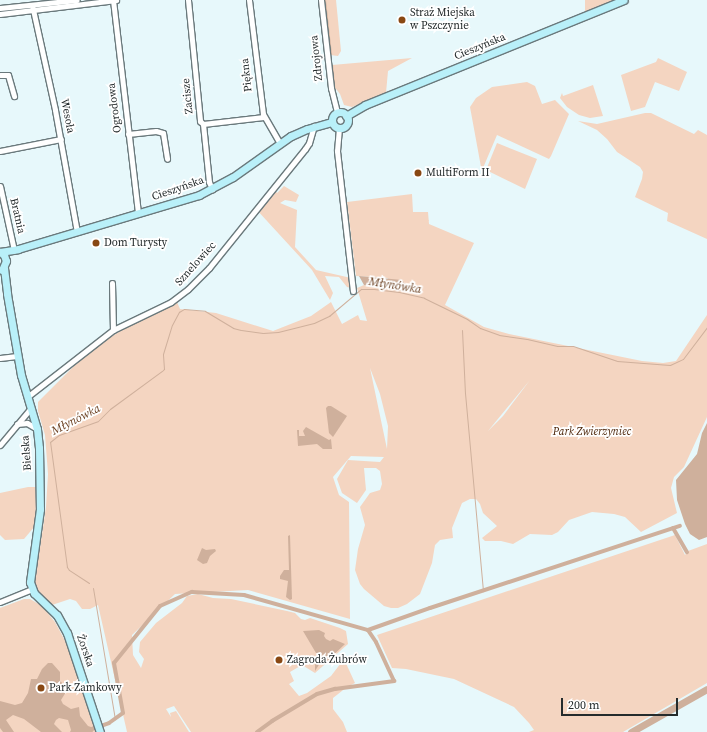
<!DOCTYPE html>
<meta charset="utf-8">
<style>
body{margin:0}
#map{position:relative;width:707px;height:732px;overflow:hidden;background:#e7f8fb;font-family:"Source Serif 4",serif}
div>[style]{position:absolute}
.green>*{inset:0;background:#f4d5c1}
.water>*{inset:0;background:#cfb09c}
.stream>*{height:1px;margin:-0.5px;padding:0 0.5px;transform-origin:0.5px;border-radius:0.5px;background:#cfb09c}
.canal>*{height:4px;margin:-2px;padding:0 2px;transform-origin:2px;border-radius:2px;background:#cfb09c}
.river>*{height:7px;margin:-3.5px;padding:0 3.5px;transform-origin:3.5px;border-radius:3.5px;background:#cfb09c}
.roads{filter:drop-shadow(1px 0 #6a797c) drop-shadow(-1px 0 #6a797c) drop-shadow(0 1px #6a797c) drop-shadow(0 -1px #6a797c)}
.minor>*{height:5px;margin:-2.5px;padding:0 2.5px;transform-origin:2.5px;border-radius:2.5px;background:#fff}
.major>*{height:7px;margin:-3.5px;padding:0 3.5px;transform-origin:3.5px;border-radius:3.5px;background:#b9f0f9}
.major>.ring{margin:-3.5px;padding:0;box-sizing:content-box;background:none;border:7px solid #b9f0f9;border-radius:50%}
.dots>*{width:11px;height:11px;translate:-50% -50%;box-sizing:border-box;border:2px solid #fff;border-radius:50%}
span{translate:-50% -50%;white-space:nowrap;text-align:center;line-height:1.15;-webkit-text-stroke:3.5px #fff;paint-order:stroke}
.poi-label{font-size:11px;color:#242b2c}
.left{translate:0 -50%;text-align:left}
.street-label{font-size:11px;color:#242b2c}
.park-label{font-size:11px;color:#461e00;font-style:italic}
.water-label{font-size:12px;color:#6d4223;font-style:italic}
.scale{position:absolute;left:561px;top:698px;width:117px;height:18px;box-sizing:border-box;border:2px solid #242b2c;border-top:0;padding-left:5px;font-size:12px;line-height:14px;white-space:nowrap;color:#242b2c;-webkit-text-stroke:3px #fff;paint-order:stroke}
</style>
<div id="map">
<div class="green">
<div style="clip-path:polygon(324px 0,336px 0,341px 51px,338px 56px,330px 55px)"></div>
<div style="clip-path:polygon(585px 0,614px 0,585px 12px)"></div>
<div style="clip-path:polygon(412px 58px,388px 71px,386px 93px,352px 107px,344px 105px,340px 94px,333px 85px,332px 65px)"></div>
<div style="clip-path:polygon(658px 58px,687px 72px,679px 91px,655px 82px,645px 107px,631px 111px,621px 75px,656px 62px)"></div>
<div style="clip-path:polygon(527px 82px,535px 86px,542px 104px,555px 100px,569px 114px,551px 156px,549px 159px,497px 135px,483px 168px,481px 167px,470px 107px,476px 98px,492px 87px)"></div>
<div style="clip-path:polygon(593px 85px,603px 116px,590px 118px,579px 115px,567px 107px,560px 98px,562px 93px,563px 96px)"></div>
<div style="clip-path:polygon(645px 113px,651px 113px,694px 134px,698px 130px,707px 135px,707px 239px,667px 221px,668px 213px,635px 197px,642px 179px,643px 172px,640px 167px,617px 152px,607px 139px,597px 130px,578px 121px,597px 124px)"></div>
<div style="clip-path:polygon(497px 143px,537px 159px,525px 189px,486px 170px)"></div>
<div style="clip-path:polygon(284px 186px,299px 195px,296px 202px,285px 200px,280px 203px,297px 210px,295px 247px,316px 270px,351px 278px,351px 288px,347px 287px,339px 277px,325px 276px,333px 293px,330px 300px,312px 270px,256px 209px,274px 189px,277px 193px)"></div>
<div style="clip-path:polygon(evenodd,412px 194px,413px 212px,428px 212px,429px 224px,474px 243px,445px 305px,484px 327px,509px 334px,642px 361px,663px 363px,676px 361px,707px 315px,707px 417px,684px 467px,674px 477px,671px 488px,677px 513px,641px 532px,625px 517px,614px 514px,592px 512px,569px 520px,558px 532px,552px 535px,530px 534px,513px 544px,501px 541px,485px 541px,482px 538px,497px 526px,483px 513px,480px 504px,476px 499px,470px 499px,462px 503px,452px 528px,453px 538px,440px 540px,435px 545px,432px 563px,420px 594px,407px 604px,398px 608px,391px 608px,384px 606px,364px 589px,360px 584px,355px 570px,358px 549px,365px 525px,360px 507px,370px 493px,380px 490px,382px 484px,380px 471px,376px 468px,364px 468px,366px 490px,357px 503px,342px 493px,337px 479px,348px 460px,380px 462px,384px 457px,351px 456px,333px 477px,339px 495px,349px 502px,350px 619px,248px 590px,175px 594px,132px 635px,133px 655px,141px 668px,144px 659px,139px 652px,140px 642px,156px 623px,182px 603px,187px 596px,198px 594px,213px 598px,231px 599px,287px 611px,295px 613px,301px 619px,305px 620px,310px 618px,340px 628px,346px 631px,348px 644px,315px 673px,302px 665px,290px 672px,294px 681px,289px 684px,299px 696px,307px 693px,331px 676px,344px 659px,355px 683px,347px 687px,333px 698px,333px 709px,343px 722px,347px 732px,191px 732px,174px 706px,166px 709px,171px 717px,170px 713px,176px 711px,189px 732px,127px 732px,98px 605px,90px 609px,82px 609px,76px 601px,70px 599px,52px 605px,39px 596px,34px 586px,32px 576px,37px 568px,46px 507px,48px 474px,45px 435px,38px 411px,38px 402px,74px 366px,101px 343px,130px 325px,177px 302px,180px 309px,216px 313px,273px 331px,311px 316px,331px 302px,342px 324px,358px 315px,360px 320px,367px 321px,357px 288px,364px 285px,381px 288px,388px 278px,356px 276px,347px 202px,412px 194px,370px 368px,380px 394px,388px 426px,387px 449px,370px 368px,412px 194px,530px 380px,503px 416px,488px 431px,530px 380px)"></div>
<div style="clip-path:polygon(28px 487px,37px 487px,35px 526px,24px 539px,5px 540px,0 535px,0 493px)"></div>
<div style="clip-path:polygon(675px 535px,685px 555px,688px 551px,707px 544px,707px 683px,623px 732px,529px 732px,534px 730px,529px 723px,514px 707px,497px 699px,454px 679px,406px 669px,392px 668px,377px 635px)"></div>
<div style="clip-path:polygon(24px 599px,30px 599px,42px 606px,55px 622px,70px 650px,98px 732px,0 732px,0 608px)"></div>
</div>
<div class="water">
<div style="clip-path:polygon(359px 276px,402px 280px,410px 290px,399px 291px,364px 285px)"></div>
<div style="clip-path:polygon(328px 406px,331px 406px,347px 416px,333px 437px,329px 433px,326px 408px)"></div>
<div style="clip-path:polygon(707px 423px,707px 537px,699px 540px,690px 534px,685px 524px,677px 500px,676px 480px,697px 454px,702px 433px)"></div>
<div style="clip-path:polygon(306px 427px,329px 440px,331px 439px,332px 449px,323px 449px,317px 444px,298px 446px,297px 430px,299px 430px,299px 436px,305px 436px,303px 431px)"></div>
<div style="clip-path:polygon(290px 535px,292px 599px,290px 600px,286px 597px,288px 581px,280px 579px,280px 576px,284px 570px,289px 570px,288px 536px)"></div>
<div style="clip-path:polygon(202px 548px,206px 550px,215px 549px,216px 551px,210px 556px,207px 563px,203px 564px,197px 560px)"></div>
<div style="clip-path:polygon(319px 630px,325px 633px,324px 636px,326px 639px,330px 641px,333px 639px,345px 644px,325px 663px,323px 661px,320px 663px,315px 671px,315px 656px,323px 655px,316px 653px,303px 631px)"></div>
<div style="clip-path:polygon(48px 663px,52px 663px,60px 672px,60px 680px,64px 686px,66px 692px,61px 700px,63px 704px,71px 709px,79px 707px,80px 716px,88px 726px,91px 727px,93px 732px,70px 732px,71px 730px,68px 720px,59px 718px,56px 720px,54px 724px,62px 732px,41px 732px,24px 719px,13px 715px,6px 720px,14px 732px,3px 732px,0 728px,0 701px,15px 705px,22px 703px,28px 693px,31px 679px,37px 679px,42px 669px)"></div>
</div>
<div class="stream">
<div style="left:325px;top:0;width:54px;rotate:83.7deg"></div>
<div style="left:332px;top:65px;width:28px;rotate:84deg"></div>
<div style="left:462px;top:330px;width:63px;rotate:87.3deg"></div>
<div style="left:465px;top:393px;width:199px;rotate:84.8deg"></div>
<div style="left:89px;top:583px;width:24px;rotate:-147deg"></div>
<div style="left:69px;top:570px;width:4px;rotate:-124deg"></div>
<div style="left:67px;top:567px;width:126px;rotate:-97.7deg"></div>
<div style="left:50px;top:442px;width:11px;rotate:-38deg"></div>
<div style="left:59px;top:435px;width:41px;rotate:-19.7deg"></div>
<div style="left:98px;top:421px;width:17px;rotate:-45deg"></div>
<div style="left:110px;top:409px;width:64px;rotate:-36.2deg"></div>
<div style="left:162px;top:371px;width:3px;rotate:-45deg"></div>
<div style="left:164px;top:369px;width:15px;rotate:-94deg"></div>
<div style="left:163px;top:354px;width:30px;rotate:-73deg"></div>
<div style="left:172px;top:325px;width:15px;rotate:-62deg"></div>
<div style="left:179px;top:312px;width:6px;rotate:-31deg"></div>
<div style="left:184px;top:309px;width:21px;rotate:5deg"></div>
<div style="left:205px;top:311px;width:33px;rotate:31deg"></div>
<div style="left:233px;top:328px;width:8px;rotate:14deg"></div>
<div style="left:241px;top:330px;width:22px;rotate:8deg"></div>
<div style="left:263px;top:333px;width:15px;rotate:-4deg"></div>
<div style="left:278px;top:332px;width:37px;rotate:-14deg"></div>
<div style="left:314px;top:323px;width:17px;rotate:-25deg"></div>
<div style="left:329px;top:316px;width:42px;rotate:-40.2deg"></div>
<div style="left:361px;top:289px;width:13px"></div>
<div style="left:374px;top:289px;width:25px;rotate:7deg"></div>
<div style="left:399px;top:292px;width:26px;rotate:13deg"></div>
<div style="left:424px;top:298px;width:48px;rotate:26deg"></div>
<div style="left:467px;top:319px;width:16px;rotate:35deg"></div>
<div style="left:480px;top:328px;width:20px;rotate:20deg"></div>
<div style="left:499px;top:335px;width:28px;rotate:8deg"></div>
<div style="left:527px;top:339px;width:31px;rotate:13deg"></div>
<div style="left:557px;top:346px;width:16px"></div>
<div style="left:573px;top:346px;width:46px;rotate:18.8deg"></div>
<div style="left:617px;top:361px;width:53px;rotate:4.3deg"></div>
<div style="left:670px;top:365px;width:14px;rotate:-25deg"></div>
<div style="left:683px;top:359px;width:40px;rotate:-53deg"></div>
<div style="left:93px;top:588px;width:133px;rotate:80.5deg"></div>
</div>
<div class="canal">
<div style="left:673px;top:528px;width:28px;rotate:60deg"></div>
<div style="left:92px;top:729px;width:18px;rotate:-19deg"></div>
<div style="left:109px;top:723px;width:17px;rotate:-36deg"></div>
<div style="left:123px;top:713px;width:51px;rotate:-100.2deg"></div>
<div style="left:114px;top:663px;width:73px;rotate:-51.1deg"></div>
<div style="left:160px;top:606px;width:35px;rotate:-24deg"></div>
<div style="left:192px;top:592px;width:52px;rotate:3.3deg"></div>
<div style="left:244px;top:595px;width:129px;rotate:15.8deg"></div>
<div style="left:368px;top:630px;width:66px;rotate:-19.5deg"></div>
<div style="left:430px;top:608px;width:263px;rotate:-18.2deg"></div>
<div style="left:257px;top:732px;width:19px;rotate:-36deg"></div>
<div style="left:272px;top:721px;width:52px;rotate:-31deg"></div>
<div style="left:317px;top:694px;width:19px;rotate:-16deg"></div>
<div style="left:335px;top:689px;width:60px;rotate:-7.7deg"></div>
<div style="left:394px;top:681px;width:43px;rotate:-114.8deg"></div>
<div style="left:376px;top:642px;width:14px;rotate:-124deg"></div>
</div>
<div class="river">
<div style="left:631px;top:732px;width:87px;rotate:-29.5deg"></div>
</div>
<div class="roads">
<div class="minor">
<div style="left:113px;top:0;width:215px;rotate:83.3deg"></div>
<div style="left:188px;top:0;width:122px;rotate:84.3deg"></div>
<div style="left:200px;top:121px;width:4px;rotate:45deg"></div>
<div style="left:203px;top:124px;width:58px;rotate:84.1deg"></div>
<div style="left:209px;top:182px;width:8px;rotate:67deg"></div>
<div style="left:249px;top:0;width:115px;rotate:83deg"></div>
<div style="left:263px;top:114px;width:34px;rotate:60deg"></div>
<div style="left:321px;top:0;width:89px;rotate:83.5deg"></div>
<div style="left:331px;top:88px;width:25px;rotate:76deg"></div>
<div style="left:32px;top:5px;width:107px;rotate:77.6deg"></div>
<div style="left:55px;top:110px;width:124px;rotate:79.8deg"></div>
<div style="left:0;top:8px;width:77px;rotate:-5.9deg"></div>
<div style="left:0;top:14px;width:117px;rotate:-6.9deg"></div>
<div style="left:0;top:75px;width:8px"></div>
<div style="left:8px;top:75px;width:22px;rotate:74deg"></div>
<div style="left:203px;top:124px;width:61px;rotate:-6.5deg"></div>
<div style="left:339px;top:128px;width:23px;rotate:95deg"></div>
<div style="left:337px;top:151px;width:141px;rotate:83.5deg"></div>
<div style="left:128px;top:134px;width:28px;rotate:-6deg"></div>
<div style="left:156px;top:131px;width:7px;rotate:16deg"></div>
<div style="left:163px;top:133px;width:26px;rotate:81deg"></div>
<div style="left:0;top:151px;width:62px;rotate:-11.1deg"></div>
<div style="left:0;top:186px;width:66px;rotate:77.7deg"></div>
<div style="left:112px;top:283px;width:47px;rotate:88.8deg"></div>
<div style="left:0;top:358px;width:17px;rotate:-7deg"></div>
<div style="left:27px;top:397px;width:109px;rotate:-37.9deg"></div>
<div style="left:113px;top:330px;width:64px;rotate:-25.8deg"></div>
<div style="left:171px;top:302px;width:21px;rotate:-37deg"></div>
<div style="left:188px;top:289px;width:30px;rotate:-45deg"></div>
<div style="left:209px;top:268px;width:153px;rotate:-51.1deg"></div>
<div style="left:305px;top:149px;width:7px;rotate:-56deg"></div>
<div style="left:309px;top:143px;width:18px;rotate:-74deg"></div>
<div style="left:17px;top:424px;width:10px;rotate:-6deg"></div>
<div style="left:27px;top:423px;width:12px;rotate:31deg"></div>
<div style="left:0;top:445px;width:48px;rotate:-50deg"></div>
<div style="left:0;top:602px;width:35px;rotate:-22deg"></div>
</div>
<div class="major">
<div class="ring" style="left:332px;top:112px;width:9px;height:9px"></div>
<div style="left:346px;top:116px;width:22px;rotate:-30deg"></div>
<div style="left:365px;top:105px;width:279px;rotate:-22.1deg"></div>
<div style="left:0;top:252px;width:18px;rotate:-9deg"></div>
<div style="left:18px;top:249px;width:189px;rotate:-16.6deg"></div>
<div style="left:199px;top:195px;width:38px;rotate:-28deg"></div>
<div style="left:233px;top:177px;width:71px;rotate:-35.3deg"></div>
<div style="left:291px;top:136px;width:17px;rotate:-24deg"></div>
<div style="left:307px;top:129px;width:26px;rotate:-16deg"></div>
<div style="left:0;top:252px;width:5px;rotate:37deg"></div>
<div style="left:4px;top:255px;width:6px;rotate:72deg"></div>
<div style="left:6px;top:261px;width:10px;rotate:114deg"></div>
<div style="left:4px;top:268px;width:26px;rotate:83deg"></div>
<div style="left:7px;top:294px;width:82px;rotate:80.2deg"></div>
<div style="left:21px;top:375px;width:56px;rotate:73.5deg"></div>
<div style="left:37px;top:429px;width:19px;rotate:84deg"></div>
<div style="left:39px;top:448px;width:61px;rotate:89.1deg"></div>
<div style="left:40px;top:509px;width:74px;rotate:97.8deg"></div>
<div style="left:30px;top:582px;width:12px;rotate:70deg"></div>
<div style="left:34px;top:593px;width:32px;rotate:44deg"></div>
<div style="left:57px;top:615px;width:21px;rotate:61deg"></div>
<div style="left:67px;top:633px;width:104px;rotate:71.6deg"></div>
</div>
</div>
<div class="dots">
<div style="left:402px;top:20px;background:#894813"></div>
<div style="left:418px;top:173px;background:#894813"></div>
<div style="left:96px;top:243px;background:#894813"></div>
<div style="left:279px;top:660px;background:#894813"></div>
<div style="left:41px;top:688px;background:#894813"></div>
</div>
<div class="poi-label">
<span class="left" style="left:410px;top:20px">Straż Miejska<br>w Pszczynie</span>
<span class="left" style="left:426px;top:173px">MultiForm II</span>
<span class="left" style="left:104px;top:243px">Dom Turysty</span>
<span class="left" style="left:287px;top:660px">Zagroda Żubrów</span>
<span class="left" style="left:49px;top:688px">Park Zamkowy</span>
</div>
<div class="street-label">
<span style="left:480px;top:47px;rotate:-22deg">Cieszyńska</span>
<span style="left:317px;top:58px;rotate:-96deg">Zdrojowa</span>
<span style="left:247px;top:75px;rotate:-96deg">Piękna</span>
<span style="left:188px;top:96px;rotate:-96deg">Zacisze</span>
<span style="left:115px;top:108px;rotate:-97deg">Ogrodowa</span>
<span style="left:67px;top:116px;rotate:79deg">Wesoła</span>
<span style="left:178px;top:189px;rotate:-19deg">Cieszyńska</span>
<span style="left:17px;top:216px;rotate:77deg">Bratnia</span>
<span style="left:196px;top:264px;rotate:-48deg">Sznelowiec</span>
<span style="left:27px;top:453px;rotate:-94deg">Bielska</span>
<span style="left:85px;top:651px;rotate:71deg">Żorska</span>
</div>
<div class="park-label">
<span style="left:592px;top:432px">Park Zwierzyniec</span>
</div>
<div class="water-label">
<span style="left:395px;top:286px;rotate:9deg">Młynówka</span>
<span style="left:76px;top:420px;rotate:-27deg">Młynówka</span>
</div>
<div class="scale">200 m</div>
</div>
